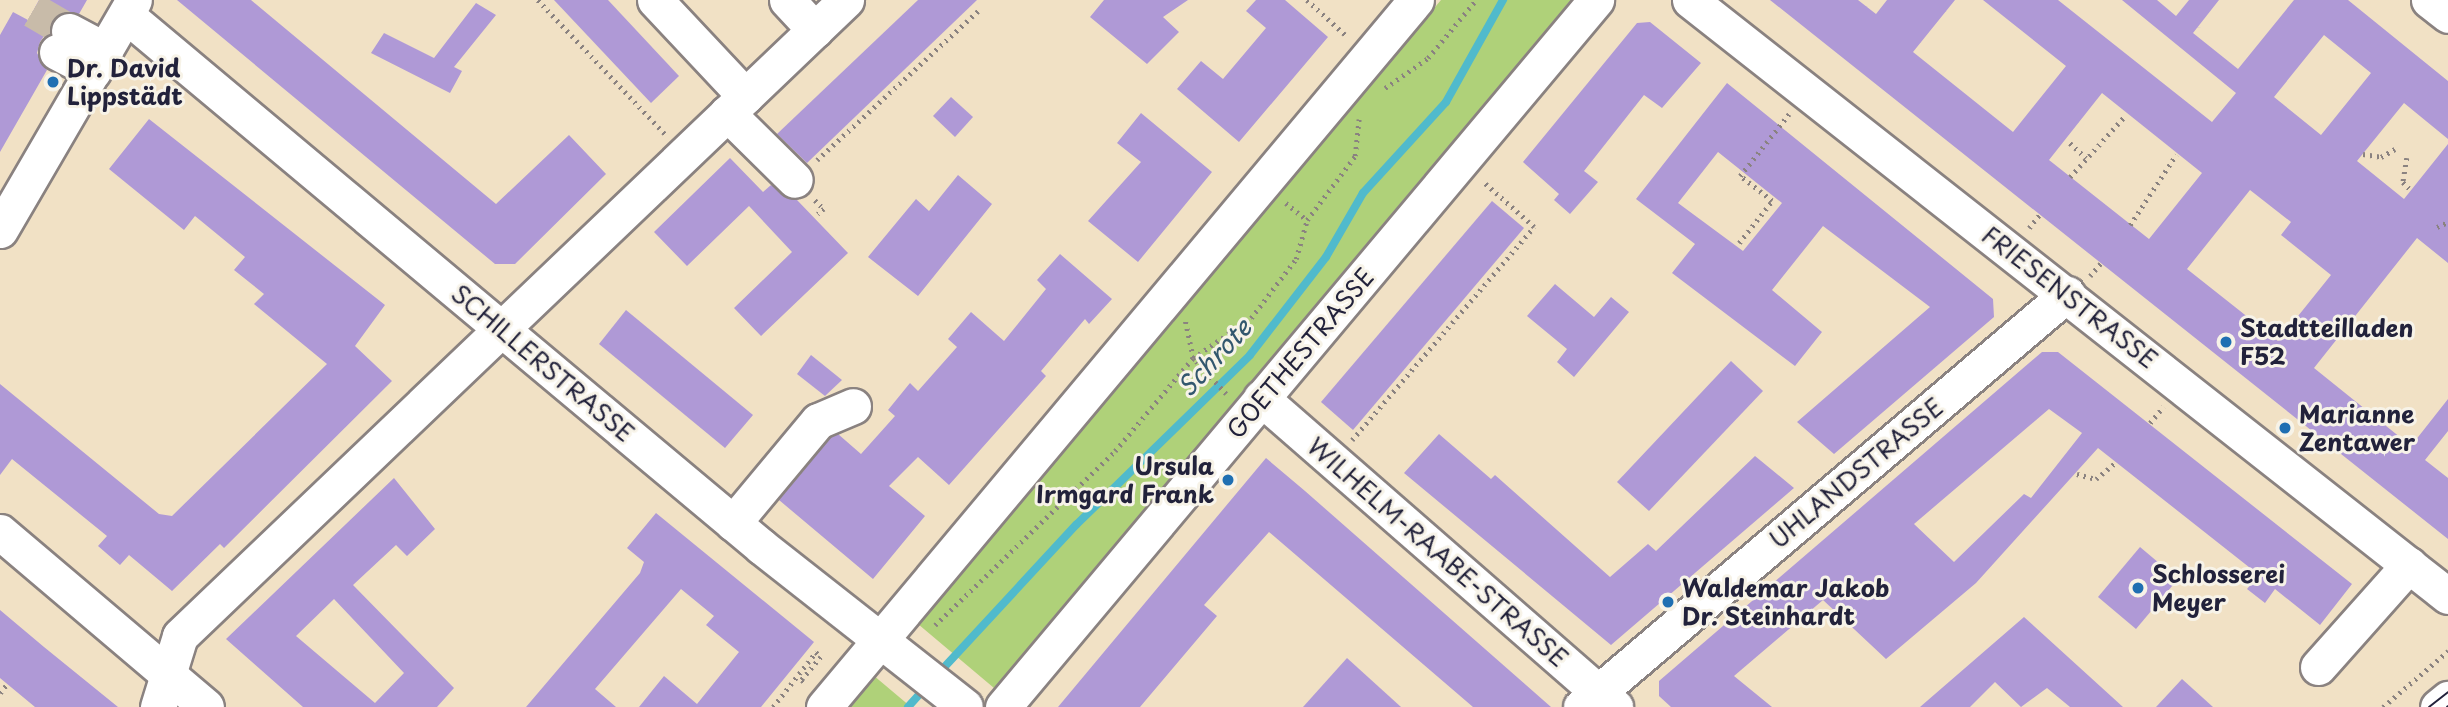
<!DOCTYPE html>
<meta charset="utf-8">
<style>
body{margin:0}
#map{position:relative;width:2448px;height:707px;overflow:hidden;background:#f1e1c5;font-family:"Playpen Sans",sans-serif}
div>[style]{position:absolute}
.green>*{inset:0;background:#afd179}
.stream>*{height:8px;margin:-4px;padding:0 4px;transform-origin:4px;border-radius:4px;background:#50bacc}
.building>*{inset:0;background:#af99d6}
.minor-tunnel>*{height:35px;margin-top:-17.5px;transform-origin:0;background:repeating-linear-gradient(90deg,#c8bba9 0 35px,transparent 0 53px)}
.path>*{height:4.5px;margin-top:-2.25px;transform-origin:0;background:repeating-linear-gradient(90deg,#8a8280 0 2px,transparent 0 7px)}
.roads{filter:drop-shadow(2px 0 #8a8280) drop-shadow(-2px 0 #8a8280) drop-shadow(0 2px #8a8280) drop-shadow(0 -2px #8a8280)}
.minor>*{height:35px;margin:-17.5px;padding:0 17.5px;transform-origin:17.5px;border-radius:17.5px;background:#fff}
.tram>*{height:2px;margin:-1px;padding:0 1px;transform-origin:1px;border-radius:1px;background:#22223b}
.dots>*{width:19px;height:19px;translate:-50% -50%;box-sizing:border-box;border:4px solid #f7f3e8;border-radius:50%}
span{translate:-50% -50%;white-space:nowrap;text-align:center;line-height:1.15;-webkit-text-stroke:6px #f7f3e8;paint-order:stroke}
.poi-label{font-size:24px;color:#22223b;font-weight:700}
.left{translate:0 -50%;text-align:left}
.right{translate:-100% -50%;text-align:right}
.street-label{font-size:24px;color:#22223b}
.water-label{font-size:26px;color:#32576e;font-style:italic}
</style>
<div id="map">
<div class="green">
<div style="clip-path:polygon(1441px 0,1571px 0,994px 688px,918px 624px)"></div>
<div style="clip-path:polygon(873px 675px,911px 707px,846px 707px)"></div>
</div>
<div class="stream">
<div style="left:937px;top:675px;width:205px;rotate:-47.2deg"></div>
<div style="left:1076px;top:525px;width:243px;rotate:-44.3deg"></div>
<div style="left:1250px;top:355px;width:124px;rotate:-52.2deg"></div>
<div style="left:1326px;top:257px;width:74px;rotate:-60deg"></div>
<div style="left:1363px;top:193px;width:123px;rotate:-47.6deg"></div>
<div style="left:1446px;top:102px;width:117px;rotate:-60.8deg"></div>
<div style="left:908px;top:707px;width:27px;rotate:-48deg"></div>
</div>
<div class="building">
<div style="clip-path:polygon(39px 0,87px 0,79px 14px,58px 14px,40px 42px,37px 53px,47px 70px,0 152px,0 35px,13px 12px,28px 20px)"></div>
<div style="clip-path:polygon(177px 0,251px 0,496px 204px,569px 135px,606px 174px,515px 264px,495px 264px)"></div>
<div style="clip-path:polygon(554px 0,608px 0,679px 76px,651px 103px)"></div>
<div style="clip-path:polygon(918px 0,977px 0,807px 163px,777px 134px)"></div>
<div style="clip-path:polygon(1104px 0,1188px 0,1163px 17px,1179px 32px,1147px 64px,1090px 17px)"></div>
<div style="clip-path:polygon(1256px 0,1285px 0,1328px 37px,1239px 142px,1177px 89px,1201px 61px,1223px 79px,1266px 28px,1246px 11px)"></div>
<div style="clip-path:polygon(evenodd,1770px 0,1858px 0,1876px 14px,1887px 0,1955px 0,1913px 52px,2013px 132px,2066px 66px,1983px 0,2058px 0,2212px 122px,2236px 93px,2122px 0,2157px 0,2176px 16px,2189px 0,2219px 0,2193px 33px,2238px 69px,2294px 0,2348px 0,2448px 81px,2448px 139px,2404px 103px,2357px 161px,2404px 199px,2448px 144px,2448px 263px,2417px 238px,2314px 368px,2411px 446px,2448px 399px,2448px 431px,2425px 460px,2448px 478px,2448px 539px,1770px 0,2324px 35px,2371px 73px,2321px 135px,2274px 97px,2324px 35px,1770px 0,2102px 93px,2202px 173px,2149px 239px,2049px 160px,2102px 93px,1770px 0,2250px 190px,2291px 222px,2281px 235px,2331px 275px,2278px 341px,2187px 269px,2250px 190px)"></div>
<div style="clip-path:polygon(476px 3px,496px 15px,454px 67px,462px 71px,450px 93px,371px 53px,384px 33px,434px 58px)"></div>
<div style="clip-path:polygon(1650px 22px,1701px 63px,1662px 108px,1644px 95px,1584px 171px,1598px 182px,1570px 214px,1554px 200px,1559px 194px,1523px 162px,1637px 23px)"></div>
<div style="clip-path:polygon(evenodd,1727px 83px,1993px 299px,1994px 317px,1834px 454px,1797px 422px,1930px 307px,1823px 226px,1772px 290px,1822px 332px,1795px 366px,1672px 273px,1695px 244px,1636px 199px,1727px 83px,1718px 152px,1782px 203px,1743px 251px,1678px 203px,1718px 152px)"></div>
<div style="clip-path:polygon(951px 97px,973px 117px,955px 137px,933px 116px)"></div>
<div style="clip-path:polygon(1141px 113px,1212px 172px,1138px 262px,1088px 221px,1141px 162px,1117px 143px)"></div>
<div style="clip-path:polygon(149px 119px,385px 305px,355px 346px,392px 381px,224px 548px,220px 544px,172px 591px,129px 555px,120px 565px,98px 546px,107px 536px,12px 459px,0 475px,0 384px,159px 514px,172px 516px,327px 364px,254px 304px,264px 294px,234px 270px,245px 257px,195px 216px,184px 230px,109px 169px)"></div>
<div style="clip-path:polygon(730px 158px,763px 192px,771px 185px,797px 200px,848px 253px,761px 336px,734px 308px,792px 252px,749px 206px,687px 266px,654px 232px)"></div>
<div style="clip-path:polygon(958px 175px,992px 204px,918px 296px,868px 257px,916px 199px,929px 211px)"></div>
<div style="clip-path:polygon(1492px 201px,1524px 228px,1353px 430px,1321px 402px)"></div>
<div style="clip-path:polygon(1060px 254px,1112px 299px,1089px 324px,1085px 319px,1041px 371px,1046px 376px,949px 485px,918px 457px,889px 486px,925px 516px,873px 579px,779px 500px,830px 438px,838px 434px,861px 454px,895px 416px,888px 410px,910px 383px,918px 391px,957px 347px,948px 339px,971px 312px,1004px 341px,1046px 289px,1037px 280px)"></div>
<div style="clip-path:polygon(1555px 284px,1594px 317px,1611px 297px,1629px 312px,1574px 377px,1557px 362px,1567px 349px,1527px 316px)"></div>
<div style="clip-path:polygon(626px 310px,753px 415px,725px 448px,599px 344px)"></div>
<div style="clip-path:polygon(evenodd,2042px 352px,2058px 352px,2352px 584px,2320px 625px,2275px 589px,2265px 603px,2247px 589px,2259px 575px,2098px 448px,1976px 583px,1886px 659px,1823px 600px,1734px 676px,1772px 707px,1671px 707px,1659px 696px,1659px 681px,2042px 352px,2049px 409px,2082px 433px,2031px 498px,2024px 494px,1954px 562px,1914px 524px,2049px 409px)"></div>
<div style="clip-path:polygon(811px 355px,842px 380px,825px 396px,797px 374px)"></div>
<div style="clip-path:polygon(1731px 361px,1763px 391px,1649px 511px,1617px 482px)"></div>
<div style="clip-path:polygon(1439px 434px,1491px 479px,1495px 475px,1610px 577px,1648px 544px,1656px 551px,1755px 456px,1794px 488px,1611px 645px,1404px 473px)"></div>
<div style="clip-path:polygon(1266px 458px,1305px 491px,1551px 707px,1473px 707px,1269px 532px,1204px 605px,1217px 616px,1140px 707px,1058px 707px)"></div>
<div style="clip-path:polygon(evenodd,394px 478px,435px 529px,407px 556px,396px 545px,353px 585px,454px 688px,437px 707px,303px 707px,226px 639px,394px 478px,334px 599px,404px 673px,375px 703px,296px 636px,334px 599px)"></div>
<div style="clip-path:polygon(656px 513px,814px 642px,761px 707px,639px 707px,664px 676px,697px 704px,739px 652px,706px 625px,714px 616px,681px 589px,595px 689px,616px 707px,526px 707px,640px 573px,644px 562px,627px 548px)"></div>
<div style="clip-path:polygon(2140px 547px,2178px 579px,2136px 629px,2098px 597px)"></div>
<div style="clip-path:polygon(0 610px,44px 647px,118px 707px,35px 707px,0 678px)"></div>
<div style="clip-path:polygon(2024px 617px,2123px 707px,2070px 707px,2047px 688px,2021px 707px,1995px 682px,1970px 707px,1920px 707px)"></div>
<div style="clip-path:polygon(1347px 658px,1401px 707px,1303px 707px)"></div>
<div style="clip-path:polygon(2182px 679px,2213px 707px,2156px 707px)"></div>
</div>
<div class="minor-tunnel">
<div style="left:33px;top:10px;width:42px;rotate:30.3deg"></div>
</div>
<div class="path">
<div style="left:538px;top:0;width:185px;rotate:46.5deg"></div>
<div style="left:1307px;top:0;width:55px;rotate:42.1deg"></div>
<div style="left:1385px;top:88px;width:52px;rotate:-34.9deg"></div>
<div style="left:1428px;top:58px;width:75px;rotate:-50.4deg"></div>
<div style="left:2070px;top:143px;width:22px;rotate:43deg"></div>
<div style="left:2363px;top:154px;width:18px;rotate:9deg"></div>
<div style="left:2381px;top:157px;width:16px;rotate:-30deg"></div>
<div style="left:2407px;top:158px;width:24px;rotate:99deg"></div>
<div style="left:2403px;top:182px;width:11px;rotate:45deg"></div>
<div style="left:817px;top:160px;width:222px;rotate:-42.8deg"></div>
<div style="left:2070px;top:177px;width:81px;rotate:-48deg"></div>
<div style="left:815px;top:200px;width:13px;rotate:45deg"></div>
<div style="left:824px;top:209px;width:8px;rotate:140deg"></div>
<div style="left:1286px;top:203px;width:27px;rotate:39deg"></div>
<div style="left:2130px;top:225px;width:84px;rotate:-56.7deg"></div>
<div style="left:2437px;top:227px;width:12px;rotate:-24deg"></div>
<div style="left:2029px;top:228px;width:18px;rotate:-52deg"></div>
<div style="left:1739px;top:243px;width:53px;rotate:-51.8deg"></div>
<div style="left:1772px;top:201px;width:41px;rotate:-142deg"></div>
<div style="left:1740px;top:176px;width:79px;rotate:-51.7deg"></div>
<div style="left:2090px;top:276px;width:17px;rotate:-50deg"></div>
<div style="left:1226px;top:394px;width:49px;rotate:-132.5deg"></div>
<div style="left:1193px;top:358px;width:70px;rotate:-34.6deg"></div>
<div style="left:1251px;top:318px;width:74px;rotate:-52.7deg"></div>
<div style="left:1296px;top:259px;width:41px;rotate:-74.2deg"></div>
<div style="left:1307px;top:220px;width:80px;rotate:-53.1deg"></div>
<div style="left:1355px;top:156px;width:37px;rotate:-84deg"></div>
<div style="left:2150px;top:423px;width:21px;rotate:-51deg"></div>
<div style="left:1352px;top:440px;width:280px;rotate:-49.5deg"></div>
<div style="left:1534px;top:227px;width:69px;rotate:-138.5deg"></div>
<div style="left:2077px;top:474px;width:20px;rotate:15deg"></div>
<div style="left:2096px;top:479px;width:26px;rotate:-40deg"></div>
<div style="left:935px;top:625px;width:250px;rotate:-44deg"></div>
<div style="left:1115px;top:451px;width:121px;rotate:-50deg"></div>
<div style="left:1193px;top:358px;width:39px;rotate:-102deg"></div>
<div style="left:0;top:693px;width:11px;rotate:-52deg"></div>
<div style="left:773px;top:707px;width:70px;rotate:-52deg"></div>
<div style="left:816px;top:652px;width:7px;rotate:45deg"></div>
<div style="left:821px;top:657px;width:30px;rotate:130deg"></div>
<div style="left:802px;top:680px;width:6px;rotate:39deg"></div>
<div style="left:2383px;top:707px;width:86px;rotate:-40.7deg"></div>
</div>
<div class="roads">
<div class="minor">
<div style="left:655px;top:0;width:132px;rotate:46.8deg"></div>
<div style="left:787px;top:0;width:41px;rotate:47deg"></div>
<div style="left:1690px;top:0;width:964px;rotate:38.18deg"></div>
<div style="left:2429px;top:0;width:24px;rotate:38deg"></div>
<div style="left:126px;top:15px;width:829px;rotate:39.91deg"></div>
<div style="left:762px;top:547px;width:258px;rotate:38.2deg"></div>
<div style="left:69px;top:31px;width:41px;rotate:27.8deg"></div>
<div style="left:57px;top:52px;width:41px;rotate:27.8deg"></div>
<div style="left:727px;top:113px;width:95px;rotate:44.6deg"></div>
<div style="left:0;top:230px;width:266px;rotate:-59.8deg"></div>
<div style="left:1261px;top:398px;width:470px;rotate:41.1deg"></div>
<div style="left:733px;top:523px;width:133px;rotate:-50.2deg"></div>
<div style="left:818px;top:421px;width:38px;rotate:-23deg"></div>
<div style="left:0;top:532px;width:270px;rotate:40.3deg"></div>
<div style="left:2318px;top:667px;width:137px;rotate:-48.3deg"></div>
<div style="left:158px;top:707px;width:74px;rotate:-72.8deg"></div>
<div style="left:180px;top:636px;width:921px;rotate:-43.68deg"></div>
<div style="left:824px;top:707px;width:922px;rotate:-50.06deg"></div>
<div style="left:1003px;top:707px;width:923px;rotate:-50.01deg"></div>
<div style="left:1581px;top:707px;width:638px;rotate:-40.36deg"></div>
<div style="left:2438px;top:707px;width:13px;rotate:-39deg"></div>
</div>
</div>
<div class="tram">
<div style="left:2429px;top:707px;width:24px;rotate:-38deg"></div>
<div style="left:2447px;top:707px;width:1px;rotate:-45deg"></div>
</div>
<div class="dots">
<div style="left:53px;top:82px;background:#1f6fb2"></div>
<div style="left:2226px;top:342px;background:#1f6fb2"></div>
<div style="left:2285px;top:428px;background:#1f6fb2"></div>
<div style="left:1228px;top:480px;background:#1f6fb2"></div>
<div style="left:2138px;top:588px;background:#1f6fb2"></div>
<div style="left:1668px;top:602px;background:#1f6fb2"></div>
</div>
<div class="poi-label">
<span class="left" style="left:67px;top:82px">Dr. David<br>Lippstädt</span>
<span class="left" style="left:2240px;top:342px">Stadtteilladen<br>F52</span>
<span class="left" style="left:2299px;top:428px">Marianne<br>Zentawer</span>
<span class="right" style="left:1214px;top:480px">Ursula<br>Irmgard Frank</span>
<span class="left" style="left:2152px;top:588px">Schlosserei<br>Meyer</span>
<span class="left" style="left:1682px;top:602px">Waldemar Jakob<br>Dr. Steinhardt</span>
</div>
<div class="street-label">
<span style="left:2070px;top:297px;rotate:38deg">FRIESENSTRASSE</span>
<span style="left:1300px;top:353px;rotate:-50deg">GOETHESTRASSE</span>
<span style="left:543px;top:363px;rotate:40deg">SCHILLERSTRASSE</span>
<span style="left:1856px;top:473px;rotate:-40deg">UHLANDSTRASSE</span>
<span style="left:1438px;top:552px;rotate:41deg">WILHELM-RAABE-STRASSE</span>
</div>
<div class="water-label">
<span style="left:1214px;top:357px;rotate:-47deg">Schrote</span>
</div>
</div>
